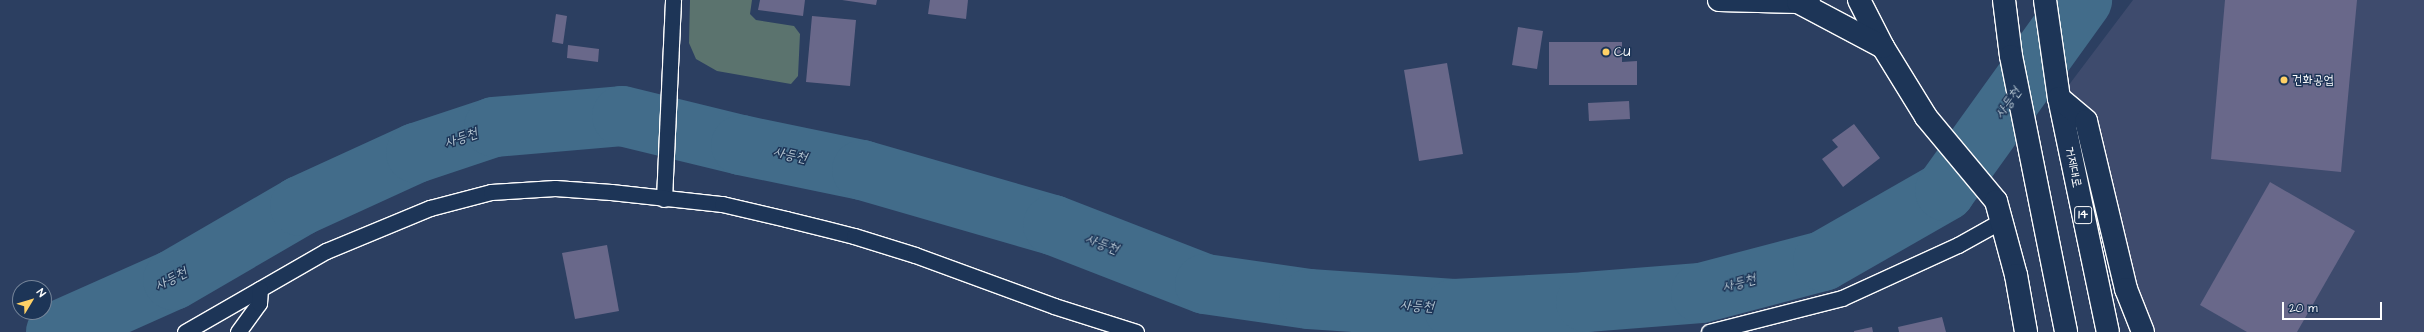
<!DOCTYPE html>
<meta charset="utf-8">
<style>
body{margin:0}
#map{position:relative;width:2424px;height:332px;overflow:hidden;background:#2c3f61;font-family:"Architects Daughter","Poor Story",sans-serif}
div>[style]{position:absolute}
.built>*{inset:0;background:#3e4b6d}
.green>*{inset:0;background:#5b736e}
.river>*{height:60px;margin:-30px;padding:0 30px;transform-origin:30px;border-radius:30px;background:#426c8a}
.building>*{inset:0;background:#69688a}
.roads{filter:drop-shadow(1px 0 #fff) drop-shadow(-1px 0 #fff) drop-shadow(0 1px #fff) drop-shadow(0 -1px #fff)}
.lane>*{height:15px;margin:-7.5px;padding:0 7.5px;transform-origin:7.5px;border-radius:7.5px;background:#1d3557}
.secondary>*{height:22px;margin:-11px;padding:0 11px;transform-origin:11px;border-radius:11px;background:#1d3557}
.highway>*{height:22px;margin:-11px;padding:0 11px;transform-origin:11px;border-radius:11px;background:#1d3557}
.dots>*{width:11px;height:11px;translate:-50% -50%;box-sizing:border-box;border:2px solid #1d3557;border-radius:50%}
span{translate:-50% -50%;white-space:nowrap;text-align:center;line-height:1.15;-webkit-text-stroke:3px #1d3557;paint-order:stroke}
.shield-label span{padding:1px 3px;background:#1d3557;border:1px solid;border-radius:3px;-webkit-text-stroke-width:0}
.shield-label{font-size:12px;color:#fff;font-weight:700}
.poi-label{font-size:13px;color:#fff}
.left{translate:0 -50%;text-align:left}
.street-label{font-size:13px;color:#fff}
.water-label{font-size:14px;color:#b3c4d0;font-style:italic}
.north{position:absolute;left:12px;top:280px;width:40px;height:40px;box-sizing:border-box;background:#1d3557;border:1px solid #77869a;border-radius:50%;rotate:52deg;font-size:11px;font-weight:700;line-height:16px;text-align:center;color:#fff}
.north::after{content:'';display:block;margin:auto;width:14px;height:18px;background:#ffd166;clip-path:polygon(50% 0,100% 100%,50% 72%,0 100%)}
.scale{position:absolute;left:2282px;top:302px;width:100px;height:18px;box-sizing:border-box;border:2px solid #fff;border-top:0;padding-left:5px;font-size:12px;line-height:14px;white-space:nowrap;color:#fff;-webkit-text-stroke:3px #1d3557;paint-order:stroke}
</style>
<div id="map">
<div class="built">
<div style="clip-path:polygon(2133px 0,2424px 0,2424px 332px,2143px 332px,2086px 121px,2059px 98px)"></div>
</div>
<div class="green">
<div style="clip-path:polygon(690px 0,752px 0,750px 14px,756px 20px,794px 26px,800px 34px,798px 76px,791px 84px,717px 71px,696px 59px,689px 43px)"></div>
</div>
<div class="river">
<div style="left:56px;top:332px;width:128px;rotate:-24deg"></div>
<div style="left:173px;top:280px;width:147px;rotate:-30.2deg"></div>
<div style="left:300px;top:206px;width:128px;rotate:-24.6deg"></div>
<div style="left:416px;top:153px;width:82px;rotate:-18.4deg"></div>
<div style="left:494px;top:127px;width:128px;rotate:-4.9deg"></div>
<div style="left:622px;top:116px;width:122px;rotate:13.7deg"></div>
<div style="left:741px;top:145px;width:124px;rotate:11.7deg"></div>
<div style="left:862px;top:170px;width:199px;rotate:16.1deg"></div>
<div style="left:1053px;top:225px;width:163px;rotate:21.2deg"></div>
<div style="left:1205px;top:284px;width:105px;rotate:8.2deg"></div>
<div style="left:1309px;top:299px;width:145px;rotate:3.9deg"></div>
<div style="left:1454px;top:309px;width:132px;rotate:-3deg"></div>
<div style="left:1586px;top:302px;width:115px;rotate:-4.5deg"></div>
<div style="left:1701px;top:293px;width:126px;rotate:-14.7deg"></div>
<div style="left:1823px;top:261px;width:141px;rotate:-29.8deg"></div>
<div style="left:1945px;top:191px;width:235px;rotate:-54.3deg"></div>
</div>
<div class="building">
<div style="clip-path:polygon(760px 0,805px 0,803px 16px,758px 10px)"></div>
<div style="clip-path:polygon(842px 0,877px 0,876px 5px)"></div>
<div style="clip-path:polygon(930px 0,968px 0,966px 19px,928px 14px)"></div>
<div style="clip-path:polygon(2225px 0,2357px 0,2341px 172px,2211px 159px)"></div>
<div style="clip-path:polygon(556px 14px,567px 16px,563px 44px,552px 42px)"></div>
<div style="clip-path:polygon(812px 16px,856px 20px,850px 86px,806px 82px)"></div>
<div style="clip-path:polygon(1518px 27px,1543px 31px,1537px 69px,1512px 65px)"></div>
<div style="clip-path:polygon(1549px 42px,1622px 42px,1622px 62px,1637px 61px,1637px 85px,1549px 85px)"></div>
<div style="clip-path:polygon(568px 45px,599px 49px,598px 62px,567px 58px)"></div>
<div style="clip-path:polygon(1447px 63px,1463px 154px,1419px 161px,1404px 70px)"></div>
<div style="clip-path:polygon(1629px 101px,1630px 119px,1589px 121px,1588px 103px)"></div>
<div style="clip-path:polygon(1854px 124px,1880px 158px,1843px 187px,1822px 159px,1838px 147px,1832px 140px)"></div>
<div style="clip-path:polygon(2270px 182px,2355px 231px,2297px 332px,2247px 332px,2200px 305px)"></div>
<div style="clip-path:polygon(607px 245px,619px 311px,575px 319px,562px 253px)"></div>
<div style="clip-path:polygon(1942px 317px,1946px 332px,1899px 332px,1898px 327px)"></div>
<div style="clip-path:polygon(1872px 327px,1873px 332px,1854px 332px,1854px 331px)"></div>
</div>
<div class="roads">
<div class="lane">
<div style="left:664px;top:199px;width:199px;rotate:-87.4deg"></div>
<div style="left:185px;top:332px;width:163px;rotate:-29.9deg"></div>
<div style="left:326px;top:251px;width:113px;rotate:-22.5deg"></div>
<div style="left:430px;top:208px;width:63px;rotate:-14.7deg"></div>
<div style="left:491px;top:192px;width:64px;rotate:-3.6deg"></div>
<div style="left:555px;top:188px;width:56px;rotate:4.1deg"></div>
<div style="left:611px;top:192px;width:112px;rotate:6.2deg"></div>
<div style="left:722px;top:204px;width:66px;rotate:13.2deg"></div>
<div style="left:786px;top:219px;width:70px;rotate:14deg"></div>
<div style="left:854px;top:236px;width:64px;rotate:17.3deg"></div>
<div style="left:915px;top:255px;width:148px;rotate:20.1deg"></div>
<div style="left:1054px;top:306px;width:86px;rotate:17.6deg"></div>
<div style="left:238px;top:332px;width:36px;rotate:-54deg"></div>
<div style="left:259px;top:303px;width:14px;rotate:-86deg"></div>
<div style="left:1709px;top:332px;width:137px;rotate:-14.3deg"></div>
<div style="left:1842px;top:298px;width:128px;rotate:-24.6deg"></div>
<div style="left:1958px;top:245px;width:49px;rotate:-29.2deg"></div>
</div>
<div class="secondary">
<div style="left:1719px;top:0;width:79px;rotate:1.5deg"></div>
<div style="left:1798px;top:2px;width:11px;rotate:-10deg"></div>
<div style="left:1859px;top:0;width:53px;rotate:62.9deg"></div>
<div style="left:1883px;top:47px;width:82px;rotate:58.4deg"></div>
<div style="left:1926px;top:117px;width:109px;rotate:50.2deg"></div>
<div style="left:1996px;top:201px;width:77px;rotate:74.9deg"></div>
<div style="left:2016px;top:275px;width:58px;rotate:80deg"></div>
<div style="left:1798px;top:2px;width:96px;rotate:27.9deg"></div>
</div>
<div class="highway">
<div style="left:2004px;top:0;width:56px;rotate:82.9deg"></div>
<div style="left:2011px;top:56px;width:281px;rotate:78.7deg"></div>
<div style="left:2045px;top:0;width:99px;rotate:81.9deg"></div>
<div style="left:2059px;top:98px;width:239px;rotate:78.2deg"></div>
<div style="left:2059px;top:98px;width:35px;rotate:40deg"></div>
<div style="left:2086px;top:121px;width:173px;rotate:76.6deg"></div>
<div style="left:2126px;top:289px;width:46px;rotate:68.4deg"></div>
</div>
</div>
<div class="dots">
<div style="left:1606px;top:52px;background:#ffd166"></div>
<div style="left:2284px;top:80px;background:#ffd166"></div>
</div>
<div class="shield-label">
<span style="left:2083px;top:215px">14</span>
</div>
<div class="poi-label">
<span class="left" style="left:1614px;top:52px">CU</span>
<span class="left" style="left:2292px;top:80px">건화공업</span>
</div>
<div class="street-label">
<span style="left:2073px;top:167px;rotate:79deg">거제대로</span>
</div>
<div class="water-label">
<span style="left:2008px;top:103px;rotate:-54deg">사등천</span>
<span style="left:461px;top:138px;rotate:-19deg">사등천</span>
<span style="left:790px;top:155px;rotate:12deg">사등천</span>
<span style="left:1102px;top:244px;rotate:21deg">사등천</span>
<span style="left:171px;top:279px;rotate:-27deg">사등천</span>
<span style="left:1739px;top:283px;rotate:-15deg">사등천</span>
<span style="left:1417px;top:306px;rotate:4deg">사등천</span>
</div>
<div class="north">N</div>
<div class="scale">20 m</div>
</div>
